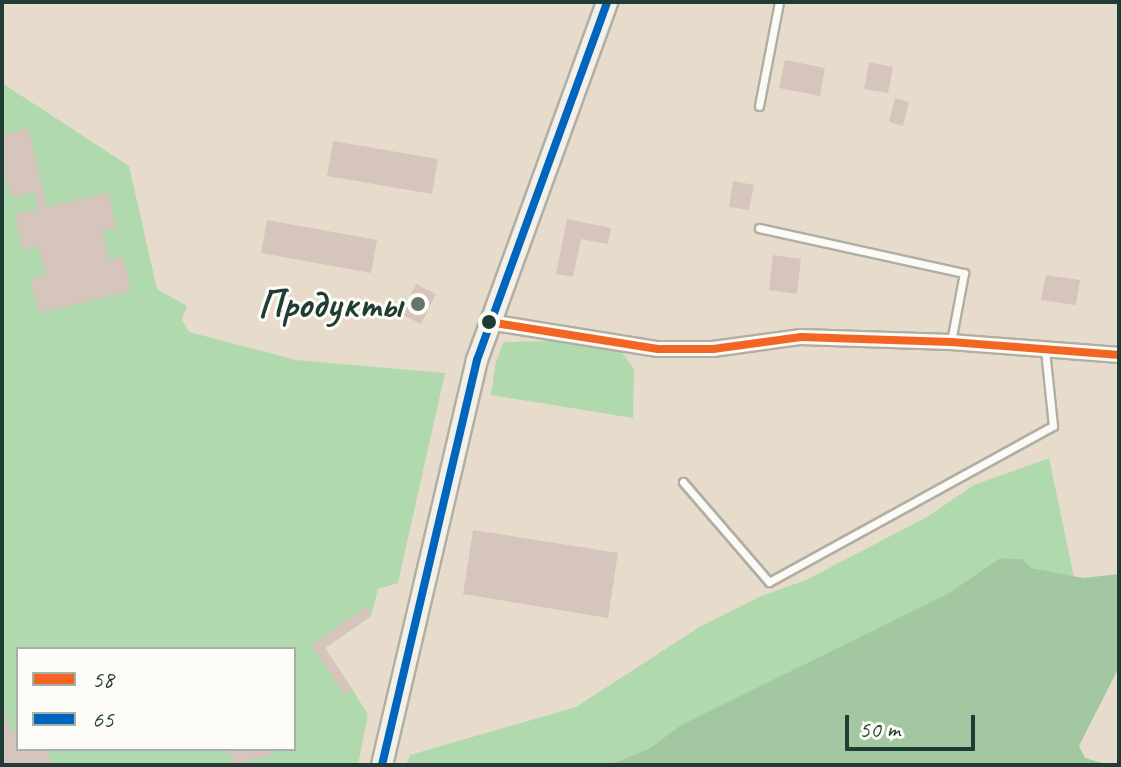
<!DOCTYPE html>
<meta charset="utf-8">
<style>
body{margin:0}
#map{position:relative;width:1121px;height:767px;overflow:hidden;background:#e7dccb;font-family:Caveat,sans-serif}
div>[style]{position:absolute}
.green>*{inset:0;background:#b1d9ae}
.forest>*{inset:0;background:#a3c8a1}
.building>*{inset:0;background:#d6c5bc}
.roads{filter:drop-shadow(2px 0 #b1aea2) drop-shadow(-2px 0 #b1aea2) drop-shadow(0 2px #b1aea2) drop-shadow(0 -2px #b1aea2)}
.lane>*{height:7px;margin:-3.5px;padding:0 3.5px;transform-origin:3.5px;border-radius:3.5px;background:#fbfaf7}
.street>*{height:14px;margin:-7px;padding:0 7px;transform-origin:7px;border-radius:7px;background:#fbfaf7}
.secondary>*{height:20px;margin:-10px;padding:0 10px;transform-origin:10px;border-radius:10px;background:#f3f0e9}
.bus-1>*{height:8px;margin:-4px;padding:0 4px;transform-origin:4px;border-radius:4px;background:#f26522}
.bus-2>*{height:8px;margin:-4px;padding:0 4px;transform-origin:4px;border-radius:4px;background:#0065bd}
.dots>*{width:22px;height:22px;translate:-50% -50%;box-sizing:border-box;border:4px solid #fdfcf7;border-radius:50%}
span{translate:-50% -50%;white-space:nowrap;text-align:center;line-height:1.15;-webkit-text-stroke:6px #fdfcf7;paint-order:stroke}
.poi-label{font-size:40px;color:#1f3d34;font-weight:700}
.right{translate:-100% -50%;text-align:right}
.frame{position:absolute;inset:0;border:4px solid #1f3d34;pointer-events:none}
.legend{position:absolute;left:16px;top:647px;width:280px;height:104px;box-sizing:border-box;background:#fdfcf7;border:2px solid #a4b0a9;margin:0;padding:10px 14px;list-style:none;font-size:24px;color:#1f3d34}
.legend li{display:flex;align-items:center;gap:16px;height:40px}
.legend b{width:40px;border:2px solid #a4b0a9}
.scale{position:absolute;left:845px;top:715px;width:130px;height:36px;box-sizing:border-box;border:4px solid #1f3d34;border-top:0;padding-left:10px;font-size:24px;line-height:28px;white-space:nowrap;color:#1f3d34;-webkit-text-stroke:6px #fdfcf7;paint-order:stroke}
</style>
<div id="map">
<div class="green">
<div style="clip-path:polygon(evenodd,2px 83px,129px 166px,157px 289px,187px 306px,182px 320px,189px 332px,296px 360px,445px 373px,398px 583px,378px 589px,371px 616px,325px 648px,368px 714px,358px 765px,2px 765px,2px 83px,18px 649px,294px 649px,294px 749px,18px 749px,18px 649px)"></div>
<div style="clip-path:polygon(551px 341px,621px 351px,634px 369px,633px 418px,491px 395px,496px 361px,504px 342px)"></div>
<div style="clip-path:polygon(1049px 458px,1074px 577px,1032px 568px,1022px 559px,1000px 558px,949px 593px,681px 725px,650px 748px,609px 765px,406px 765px,410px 755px,576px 707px,701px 626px,761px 596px,806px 580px,927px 517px,974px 485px)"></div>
</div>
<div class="forest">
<div style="clip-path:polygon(1000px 558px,1022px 559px,1032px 568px,1083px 578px,1119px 574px,1119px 667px,1079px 746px,1085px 758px,1109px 765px,609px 765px,650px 748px,681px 725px,949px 593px)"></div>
</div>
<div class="building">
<div style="clip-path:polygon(785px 60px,825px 68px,820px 96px,779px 88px)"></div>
<div style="clip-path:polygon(869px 62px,893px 67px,888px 93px,864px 89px)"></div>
<div style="clip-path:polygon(895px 98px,909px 102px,903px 126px,889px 122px)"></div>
<div style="clip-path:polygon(28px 128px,47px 207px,108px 192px,116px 228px,102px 231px,109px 260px,123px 256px,131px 291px,39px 313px,30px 278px,46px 275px,39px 246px,23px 250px,15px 215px,38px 209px,34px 192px,11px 198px,2px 160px,2px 134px)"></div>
<div style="clip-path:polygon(333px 141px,438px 159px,432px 194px,327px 176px)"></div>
<div style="clip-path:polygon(733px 181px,754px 185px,749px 210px,729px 207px)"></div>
<div style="clip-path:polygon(567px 219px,611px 228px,608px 244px,581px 239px,573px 277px,556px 274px)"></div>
<div style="clip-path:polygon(267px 220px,377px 240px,371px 273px,261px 253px)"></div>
<div style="clip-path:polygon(773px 255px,801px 259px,797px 294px,769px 290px)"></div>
<div style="clip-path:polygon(1046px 275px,1080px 280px,1076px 305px,1041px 300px)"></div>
<div style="clip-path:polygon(416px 284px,436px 294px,421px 324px,401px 314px)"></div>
<div style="clip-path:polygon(473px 530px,618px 553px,608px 618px,463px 594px)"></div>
<div style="clip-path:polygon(366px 607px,371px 616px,325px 648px,353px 690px,345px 695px,311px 645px)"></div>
<div style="clip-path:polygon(2px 702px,11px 733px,18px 731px,18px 749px,46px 749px,53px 765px,2px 765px)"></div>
<div style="clip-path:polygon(229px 749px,271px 749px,272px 755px,233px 765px)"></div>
</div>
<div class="roads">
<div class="lane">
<div style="left:759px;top:106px;width:106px;rotate:-79.1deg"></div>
<div style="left:759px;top:228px;width:210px;rotate:12.4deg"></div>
<div style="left:964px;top:273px;width:70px;rotate:100.7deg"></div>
<div style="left:683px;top:482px;width:132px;rotate:49.3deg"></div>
<div style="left:769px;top:582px;width:324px;rotate:-28.8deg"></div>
<div style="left:1053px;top:426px;width:76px;rotate:-96deg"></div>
</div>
<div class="street">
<div style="left:489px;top:322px;width:171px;rotate:9.1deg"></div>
<div style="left:658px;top:349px;width:55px"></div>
<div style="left:713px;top:349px;width:89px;rotate:-7.8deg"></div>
<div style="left:801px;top:337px;width:150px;rotate:1.9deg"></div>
<div style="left:951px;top:342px;width:169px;rotate:4.4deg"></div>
</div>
<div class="secondary">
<div style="left:382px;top:765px;width:416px;rotate:-76.8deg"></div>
<div style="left:477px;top:360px;width:381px;rotate:-70deg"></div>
</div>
</div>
<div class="bus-1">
<div style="left:489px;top:322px;width:171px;rotate:9.1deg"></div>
<div style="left:658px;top:349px;width:55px"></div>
<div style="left:713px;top:349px;width:89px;rotate:-7.8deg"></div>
<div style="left:801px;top:337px;width:150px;rotate:1.9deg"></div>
<div style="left:951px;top:342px;width:169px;rotate:4.4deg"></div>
</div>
<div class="bus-2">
<div style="left:382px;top:765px;width:416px;rotate:-76.8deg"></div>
<div style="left:477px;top:360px;width:381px;rotate:-70deg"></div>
</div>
<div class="dots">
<div style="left:418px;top:304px;background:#657569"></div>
<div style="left:489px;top:322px;background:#1f3d34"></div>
</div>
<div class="poi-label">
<span class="right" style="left:402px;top:304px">Продукты</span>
</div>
<div class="frame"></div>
<ul class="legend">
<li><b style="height:10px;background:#f26522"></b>58</li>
<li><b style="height:10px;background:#0065bd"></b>65</li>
</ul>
<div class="scale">50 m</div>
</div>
